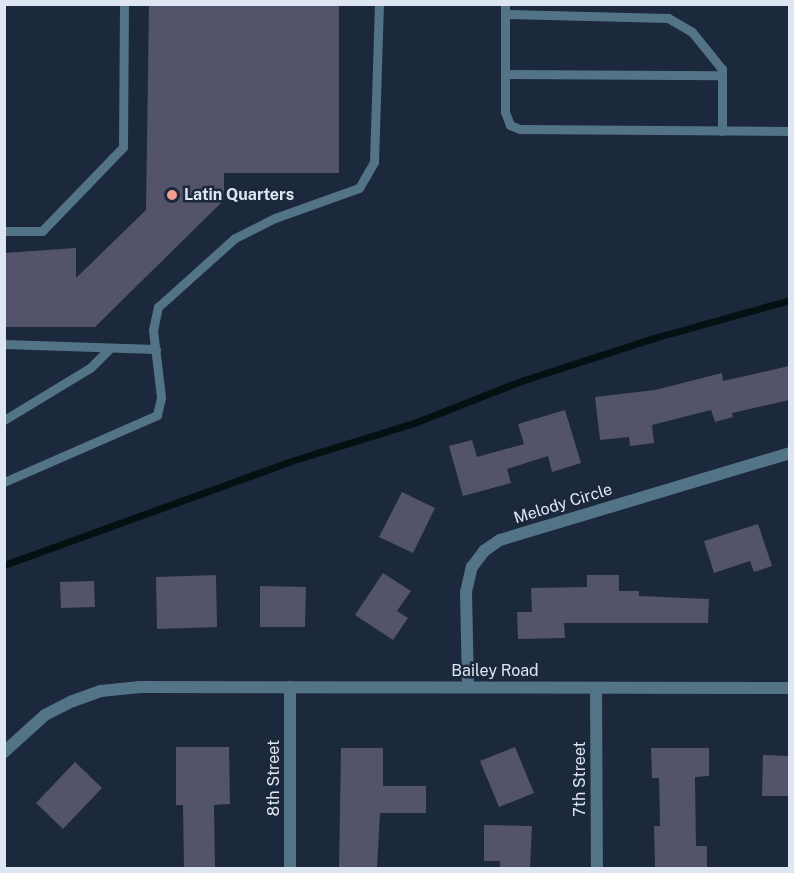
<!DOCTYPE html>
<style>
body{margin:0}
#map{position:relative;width:794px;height:873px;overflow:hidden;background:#1c283c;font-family:"Public Sans",sans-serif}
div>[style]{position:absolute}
.stream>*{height:7px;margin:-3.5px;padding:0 3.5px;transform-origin:3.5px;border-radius:3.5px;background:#041113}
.building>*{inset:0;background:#53536b}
.lane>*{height:9px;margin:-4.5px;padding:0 4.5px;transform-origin:4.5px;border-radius:4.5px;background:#537486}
.street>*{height:12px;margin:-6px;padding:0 6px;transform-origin:6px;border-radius:6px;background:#537486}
.dots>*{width:16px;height:16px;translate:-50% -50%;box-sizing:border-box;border:3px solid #1c283c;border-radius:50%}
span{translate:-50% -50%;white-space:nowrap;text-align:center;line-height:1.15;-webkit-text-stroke:5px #1c283c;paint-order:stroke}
.poi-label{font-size:16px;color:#dde6f2;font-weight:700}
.left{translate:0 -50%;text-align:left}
.street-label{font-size:16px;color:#dde6f2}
.frame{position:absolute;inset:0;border:6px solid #dde6f2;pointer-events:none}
</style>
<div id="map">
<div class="stream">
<div style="left:4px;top:565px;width:302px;rotate:-19.9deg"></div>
<div style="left:288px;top:462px;width:132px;rotate:-17.2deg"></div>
<div style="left:414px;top:423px;width:118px;rotate:-21.4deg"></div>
<div style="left:524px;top:380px;width:137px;rotate:-17.9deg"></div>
<div style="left:654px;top:338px;width:141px;rotate:-15.6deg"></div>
</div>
<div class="building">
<div style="clip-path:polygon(149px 4px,339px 4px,339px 173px,224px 173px,224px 200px,95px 327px,4px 327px,4px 253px,76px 248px,76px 278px,146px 210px)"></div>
<div style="clip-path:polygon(789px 366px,789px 400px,732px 413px,733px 417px,715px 422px,711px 410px,652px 425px,654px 443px,630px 446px,629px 437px,600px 440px,595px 397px,655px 390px,722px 373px,723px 381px)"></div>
<div style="clip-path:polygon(565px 410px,581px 463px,552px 472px,548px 456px,507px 469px,511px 483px,463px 496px,449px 446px,472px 440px,477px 457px,524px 444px,518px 424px)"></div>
<div style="clip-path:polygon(402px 492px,435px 508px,413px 553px,379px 537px)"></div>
<div style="clip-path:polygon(758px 524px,772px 566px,754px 572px,750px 561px,714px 573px,704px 541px)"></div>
<div style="clip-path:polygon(383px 573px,411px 591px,397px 611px,408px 618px,393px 640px,355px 615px)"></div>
<div style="clip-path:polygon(216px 575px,217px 627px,157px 629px,156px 577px)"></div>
<div style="clip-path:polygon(587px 575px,619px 575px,619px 591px,639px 591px,639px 596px,709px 599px,708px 623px,564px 623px,565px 638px,518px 639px,517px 612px,532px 612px,531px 588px,587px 587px)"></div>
<div style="clip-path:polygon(94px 581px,95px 607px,61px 608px,60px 582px)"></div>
<div style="clip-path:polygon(260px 586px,306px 587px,305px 627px,260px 627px)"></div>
<div style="clip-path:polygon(176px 747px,229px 747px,230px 804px,214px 805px,215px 868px,184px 868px,183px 805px,176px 805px)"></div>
<div style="clip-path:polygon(515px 747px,534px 793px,499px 807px,480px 761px)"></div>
<div style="clip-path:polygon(341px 748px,383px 748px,383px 786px,426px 786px,426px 813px,380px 813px,377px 868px,339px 868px)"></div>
<div style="clip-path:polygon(651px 748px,709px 748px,709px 776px,695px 777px,696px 846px,707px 846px,707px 868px,655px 868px,654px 826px,660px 826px,659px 778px,652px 778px)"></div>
<div style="clip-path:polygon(763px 755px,789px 756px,789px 796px,762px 796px)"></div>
<div style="clip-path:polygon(75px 762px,102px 788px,63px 829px,36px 803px)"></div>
<div style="clip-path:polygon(484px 825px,532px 826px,530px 868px,500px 868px,500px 861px,484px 861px)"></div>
</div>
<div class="lane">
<div style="left:505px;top:4px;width:108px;rotate:90deg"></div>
<div style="left:505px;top:112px;width:14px;rotate:69deg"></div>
<div style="left:510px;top:125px;width:11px;rotate:22deg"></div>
<div style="left:520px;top:129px;width:270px;rotate:0.4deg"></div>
<div style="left:505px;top:14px;width:163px;rotate:1.4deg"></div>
<div style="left:668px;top:18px;width:28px;rotate:30deg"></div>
<div style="left:692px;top:32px;width:48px;rotate:51deg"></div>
<div style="left:722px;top:69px;width:62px;rotate:90deg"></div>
<div style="left:505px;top:74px;width:217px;rotate:0.3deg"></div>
<div style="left:4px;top:231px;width:38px"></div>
<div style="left:42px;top:231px;width:117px;rotate:-46deg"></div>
<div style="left:123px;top:147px;width:143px;rotate:-89.6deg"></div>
<div style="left:4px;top:344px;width:152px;rotate:1.9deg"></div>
<div style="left:4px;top:420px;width:100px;rotate:-31.2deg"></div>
<div style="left:90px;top:368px;width:28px;rotate:-45deg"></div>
<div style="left:4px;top:482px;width:167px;rotate:-23.6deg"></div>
<div style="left:157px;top:415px;width:18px;rotate:-77deg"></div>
<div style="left:161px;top:397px;width:67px;rotate:-96.8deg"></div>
<div style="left:153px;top:330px;width:24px;rotate:-78deg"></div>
<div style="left:158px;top:307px;width:103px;rotate:-41.9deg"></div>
<div style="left:235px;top:238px;width:45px;rotate:-26.6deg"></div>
<div style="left:275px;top:218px;width:89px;rotate:-19.7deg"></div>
<div style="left:359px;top:188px;width:30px;rotate:-60deg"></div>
<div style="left:374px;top:162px;width:158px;rotate:-88.2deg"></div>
</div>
<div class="street">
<div style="left:468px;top:687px;width:95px;rotate:-91.2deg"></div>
<div style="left:466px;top:592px;width:26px;rotate:-77deg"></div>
<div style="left:472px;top:567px;width:20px;rotate:-53deg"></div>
<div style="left:484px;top:551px;width:19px;rotate:-35deg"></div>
<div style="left:500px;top:540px;width:303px;rotate:-16.7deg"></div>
<div style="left:596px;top:688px;width:180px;rotate:89.7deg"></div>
<div style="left:4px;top:752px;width:55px;rotate:-42.1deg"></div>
<div style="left:45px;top:715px;width:31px;rotate:-27deg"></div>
<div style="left:73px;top:701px;width:30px;rotate:-20deg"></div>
<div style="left:101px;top:691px;width:39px;rotate:-6deg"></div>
<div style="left:140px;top:687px;width:650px;rotate:0.09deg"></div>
<div style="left:290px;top:868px;width:181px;rotate:-90deg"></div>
</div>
<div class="dots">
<div style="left:172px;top:195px;background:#f59c91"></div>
</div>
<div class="poi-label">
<span class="left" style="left:184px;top:195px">Latin Quarters</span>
</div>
<div class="street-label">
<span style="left:563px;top:504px;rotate:-17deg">Melody Circle</span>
<span style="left:495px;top:671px">Bailey Road</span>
<span style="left:274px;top:778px;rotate:-90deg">8th Street</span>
<span style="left:580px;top:779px;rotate:-90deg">7th Street</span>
</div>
<div class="frame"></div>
</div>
